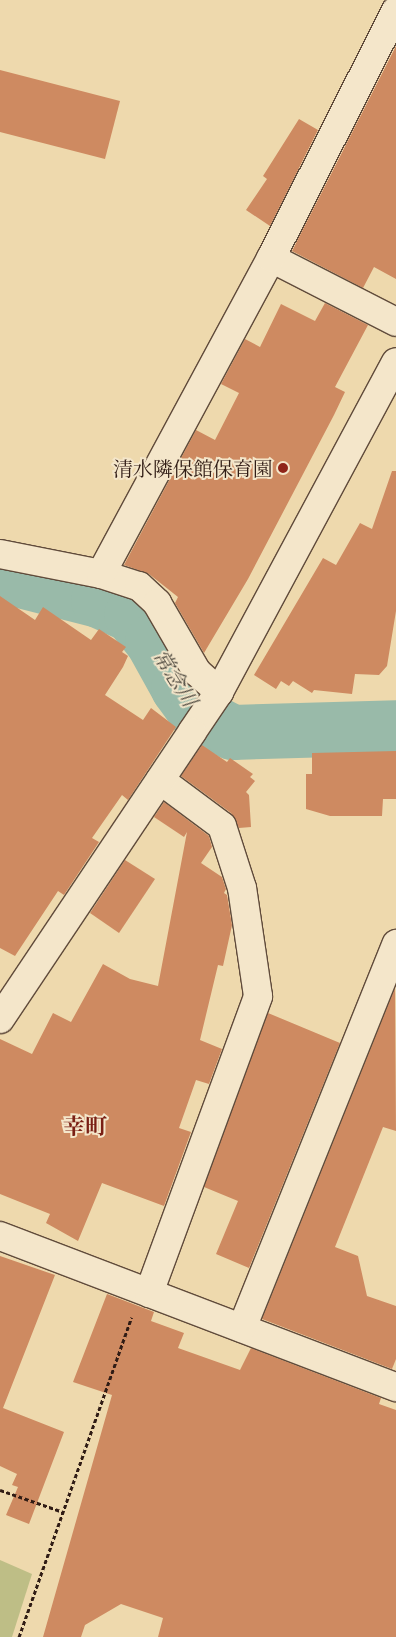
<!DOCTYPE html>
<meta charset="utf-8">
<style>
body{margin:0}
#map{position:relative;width:396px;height:1637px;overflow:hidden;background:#eed9ad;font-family:"Gentium Book Plus","Noto Serif JP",serif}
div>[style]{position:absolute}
.green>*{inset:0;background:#bebe86}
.river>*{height:55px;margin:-27.5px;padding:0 27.5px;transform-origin:27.5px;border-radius:27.5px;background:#99baa9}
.building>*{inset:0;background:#ce8a61}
.path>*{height:3px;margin-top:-1.5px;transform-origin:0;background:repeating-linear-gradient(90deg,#301c15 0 4px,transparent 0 6.5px)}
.roads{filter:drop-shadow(1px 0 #604b3b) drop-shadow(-1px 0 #604b3b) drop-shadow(0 1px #604b3b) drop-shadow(0 -1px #604b3b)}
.street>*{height:28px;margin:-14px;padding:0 14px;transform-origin:14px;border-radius:14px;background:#f4e6ca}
.secondary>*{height:28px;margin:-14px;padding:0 14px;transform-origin:14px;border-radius:14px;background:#f4e6ca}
.dots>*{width:14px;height:14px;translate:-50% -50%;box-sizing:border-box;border:2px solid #f4e6ca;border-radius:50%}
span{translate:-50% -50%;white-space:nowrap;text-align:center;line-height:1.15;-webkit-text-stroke:4px #f4e6ca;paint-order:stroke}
.poi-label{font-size:20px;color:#301c15}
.right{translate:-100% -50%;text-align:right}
.water-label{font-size:21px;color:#504b41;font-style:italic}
.quarter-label{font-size:22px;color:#7a1f14;font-weight:700}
</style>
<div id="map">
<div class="green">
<div style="clip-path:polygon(0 1560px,32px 1574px,12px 1637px,0 1637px)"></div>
</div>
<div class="river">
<div style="left:0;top:575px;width:101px;rotate:14.3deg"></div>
<div style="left:98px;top:600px;width:36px;rotate:24deg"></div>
<div style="left:131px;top:615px;width:33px;rotate:51deg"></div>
<div style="left:152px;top:641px;width:54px;rotate:61deg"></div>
<div style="left:178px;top:688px;width:31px;rotate:54deg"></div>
<div style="left:196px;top:713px;width:41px;rotate:27.8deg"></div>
<div style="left:232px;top:732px;width:164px;rotate:-1.7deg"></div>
</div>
<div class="building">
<div style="clip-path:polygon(396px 46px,396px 279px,374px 267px,363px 288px,292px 251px)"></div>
<div style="clip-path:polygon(0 70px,120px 101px,105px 159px,0 132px)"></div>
<div style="clip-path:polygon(299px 119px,318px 130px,270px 226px,246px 210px,267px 179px,263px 176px)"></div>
<div style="clip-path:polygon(325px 303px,368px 325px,335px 387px,345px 392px,334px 415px,248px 579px,204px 653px,175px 603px,178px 597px,149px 574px,124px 565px,196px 430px,215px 440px,239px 393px,221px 384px,245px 339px,260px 347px,281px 304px,315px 321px)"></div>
<div style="clip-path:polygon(392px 471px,396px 471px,396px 611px,387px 666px,379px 675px,355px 674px,352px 694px,314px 690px,312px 693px,293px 681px,289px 686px,281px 681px,276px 689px,254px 675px,323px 558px,336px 565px,360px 523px,372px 529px)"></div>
<div style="clip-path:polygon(0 596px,35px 620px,43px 607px,91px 640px,99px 629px,126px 647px,122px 652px,128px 656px,123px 667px,105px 695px,143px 720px,151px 708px,176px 727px,128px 800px,122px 795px,92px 838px,99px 842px,64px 895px,58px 891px,15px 956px,0 948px)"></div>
<div style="clip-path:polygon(202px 745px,227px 762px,230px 758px,253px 774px,250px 777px,255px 781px,246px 792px,249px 795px,251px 827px,239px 828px,231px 813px,181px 776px)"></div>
<div style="clip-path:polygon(396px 751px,396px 799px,383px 799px,382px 816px,330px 816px,306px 809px,306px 774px,312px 774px,312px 753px)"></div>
<div style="clip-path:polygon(164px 802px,209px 836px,212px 847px,201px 863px,222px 877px,226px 889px,224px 893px,227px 895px,232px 925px,223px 966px,218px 965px,200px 1040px,222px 1049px,209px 1084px,196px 1080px,179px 1128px,191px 1132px,164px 1206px,102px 1183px,78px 1241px,46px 1223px,50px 1214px,0 1194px,0 1039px,32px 1054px,53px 1013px,71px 1022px,103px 964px,130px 979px,158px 986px,187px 832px,184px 837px,154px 817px)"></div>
<div style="clip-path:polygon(125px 860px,155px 879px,119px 933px,90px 913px)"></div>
<div style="clip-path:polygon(395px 988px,396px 1131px,383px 1127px,335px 1247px,358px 1256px,367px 1296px,396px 1306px,396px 1359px,392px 1369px,262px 1319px)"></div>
<div style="clip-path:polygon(268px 1013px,340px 1043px,249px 1268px,216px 1254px,238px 1201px,204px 1187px)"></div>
<div style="clip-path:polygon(0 1256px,55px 1275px,3px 1408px,64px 1432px,29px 1524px,6px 1515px,18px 1487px,12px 1485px,17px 1474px,0 1466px)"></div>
<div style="clip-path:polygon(107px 1294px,154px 1312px,151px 1321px,184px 1333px,178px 1348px,240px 1370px,251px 1348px,381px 1398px,379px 1404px,396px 1410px,396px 1637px,158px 1637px,163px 1618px,121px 1604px,85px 1625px,81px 1637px,43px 1637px,112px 1395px,73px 1382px)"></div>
</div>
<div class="path">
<div style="left:0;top:1490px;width:67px;rotate:19.2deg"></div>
<div style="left:19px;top:1637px;width:339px;rotate:-70.6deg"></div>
</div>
<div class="roads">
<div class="street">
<div style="left:271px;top:258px;width:140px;rotate:27.1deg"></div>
<div style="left:0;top:554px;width:103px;rotate:11.2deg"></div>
<div style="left:101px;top:574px;width:40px;rotate:18deg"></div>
<div style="left:139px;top:586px;width:25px;rotate:43deg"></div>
<div style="left:157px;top:603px;width:80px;rotate:59.9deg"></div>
<div style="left:197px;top:672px;width:30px;rotate:42deg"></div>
<div style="left:219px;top:692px;width:48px;rotate:124deg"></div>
<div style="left:101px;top:574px;width:359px;rotate:-61.7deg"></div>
<div style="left:271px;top:258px;width:277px;rotate:-63.2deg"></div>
<div style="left:0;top:1236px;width:424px;rotate:20.9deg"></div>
<div style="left:149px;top:1293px;width:316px;rotate:-69.8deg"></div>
<div style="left:258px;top:996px;width:109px;rotate:-98.4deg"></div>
<div style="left:242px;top:888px;width:65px;rotate:-107.9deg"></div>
<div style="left:222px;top:826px;width:77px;rotate:-143.4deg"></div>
<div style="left:242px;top:1328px;width:414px;rotate:-68.1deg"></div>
</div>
<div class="secondary">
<div style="left:219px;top:692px;width:374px;rotate:-61.8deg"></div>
<div style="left:0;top:1019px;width:345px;rotate:-56.2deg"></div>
</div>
</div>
<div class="dots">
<div style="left:283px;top:468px;background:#8f2418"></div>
</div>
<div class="poi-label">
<span class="right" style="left:273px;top:468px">清水隣保館保育園</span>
</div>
<div class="water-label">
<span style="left:175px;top:678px;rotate:58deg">常念川</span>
</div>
<div class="quarter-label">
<span style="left:85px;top:1127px">幸町</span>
</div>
</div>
